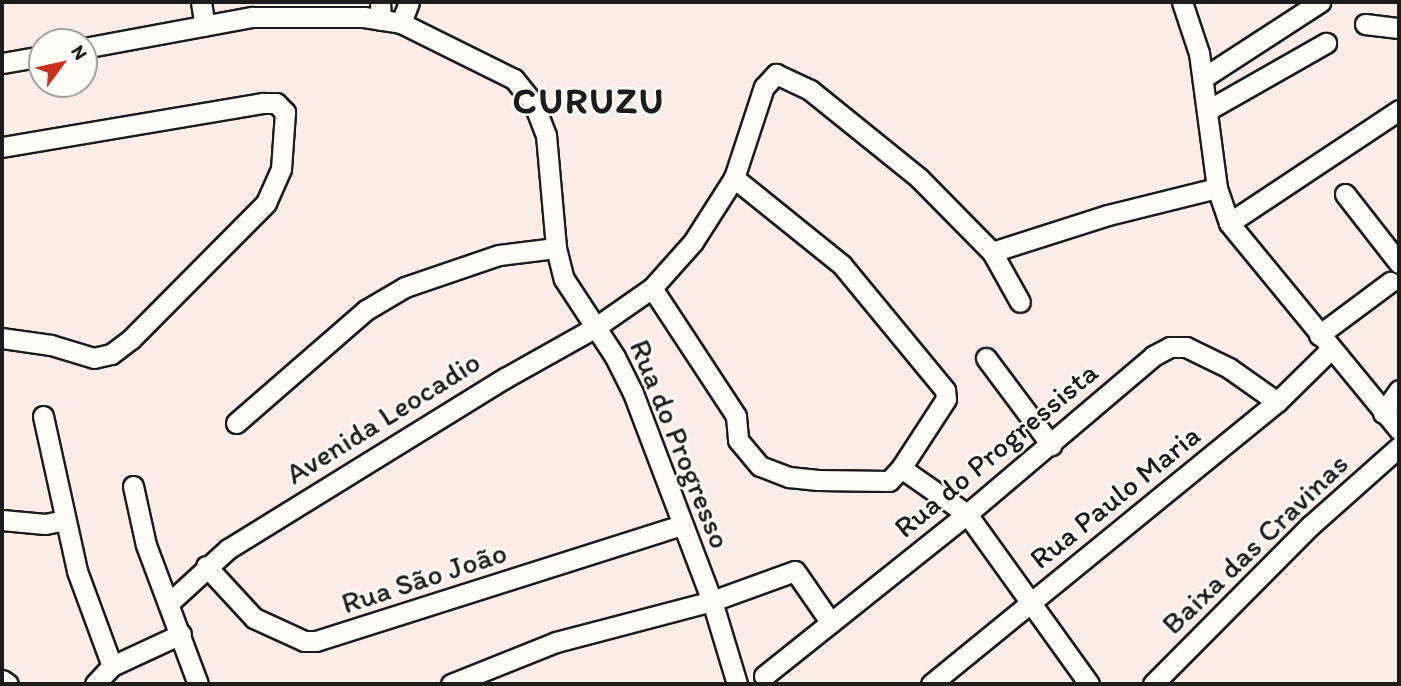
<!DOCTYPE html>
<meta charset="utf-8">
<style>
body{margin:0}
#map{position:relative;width:1401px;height:686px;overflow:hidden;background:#faede8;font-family:Itim,sans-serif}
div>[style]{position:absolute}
.roads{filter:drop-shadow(2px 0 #1c1c1c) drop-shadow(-2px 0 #1c1c1c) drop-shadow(0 2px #1c1c1c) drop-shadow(0 -2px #1c1c1c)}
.minor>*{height:19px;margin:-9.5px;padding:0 9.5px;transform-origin:9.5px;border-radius:9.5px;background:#fdfcf7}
span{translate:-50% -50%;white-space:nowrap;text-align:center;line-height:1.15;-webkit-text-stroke:5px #fdfcf7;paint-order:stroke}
.street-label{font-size:30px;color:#1c1c1c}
.district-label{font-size:37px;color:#1c1c1c;font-weight:700;letter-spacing:2px}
.frame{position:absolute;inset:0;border:4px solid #1c1c1c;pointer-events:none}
.north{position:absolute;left:28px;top:28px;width:70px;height:70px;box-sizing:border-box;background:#fdfcf7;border:2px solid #a3a29f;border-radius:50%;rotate:57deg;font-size:19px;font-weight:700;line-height:28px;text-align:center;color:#1c1c1c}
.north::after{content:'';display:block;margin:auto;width:24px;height:32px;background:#c8321e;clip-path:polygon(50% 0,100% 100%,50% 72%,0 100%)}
</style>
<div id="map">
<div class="roads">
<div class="minor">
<div style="left:201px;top:2px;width:24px;rotate:81deg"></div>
<div style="left:380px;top:2px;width:18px;rotate:87deg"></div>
<div style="left:1182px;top:2px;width:54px;rotate:71.6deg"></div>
<div style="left:1199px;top:53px;width:136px;rotate:82.4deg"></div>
<div style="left:1217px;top:188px;width:37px;rotate:71deg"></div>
<div style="left:1229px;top:223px;width:268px;rotate:50.6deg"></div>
<div style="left:401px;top:23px;width:22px;rotate:-69deg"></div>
<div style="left:1365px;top:24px;width:34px;rotate:7deg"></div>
<div style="left:84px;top:48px;width:171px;rotate:-10.5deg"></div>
<div style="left:252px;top:17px;width:112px"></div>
<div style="left:364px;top:17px;width:37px;rotate:9deg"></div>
<div style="left:401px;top:23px;width:126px;rotate:26.4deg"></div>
<div style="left:514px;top:79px;width:32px;rotate:51deg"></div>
<div style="left:534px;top:104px;width:33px;rotate:69deg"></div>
<div style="left:546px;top:135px;width:113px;rotate:84.9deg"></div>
<div style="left:556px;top:248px;width:32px;rotate:76deg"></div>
<div style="left:564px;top:279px;width:93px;rotate:56.8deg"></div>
<div style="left:615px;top:357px;width:40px;rotate:63.4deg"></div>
<div style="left:633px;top:393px;width:222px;rotate:69.2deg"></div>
<div style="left:712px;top:601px;width:87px;rotate:73.2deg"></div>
<div style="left:2px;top:63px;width:41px;rotate:-9.9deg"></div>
<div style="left:1203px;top:78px;width:140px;rotate:-33deg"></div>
<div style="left:1208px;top:110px;width:136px;rotate:-29.6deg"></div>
<div style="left:2px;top:147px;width:265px;rotate:-9.6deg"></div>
<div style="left:263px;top:103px;width:13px"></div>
<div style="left:276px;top:103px;width:13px;rotate:45deg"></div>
<div style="left:285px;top:112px;width:57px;rotate:94deg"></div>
<div style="left:281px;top:169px;width:37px;rotate:114deg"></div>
<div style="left:266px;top:203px;width:192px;rotate:134.8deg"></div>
<div style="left:131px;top:339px;width:25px;rotate:143deg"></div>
<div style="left:111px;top:354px;width:17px;rotate:167deg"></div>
<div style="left:94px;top:358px;width:45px;rotate:-163.2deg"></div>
<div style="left:51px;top:345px;width:49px;rotate:-171.9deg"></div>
<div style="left:1345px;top:194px;width:88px;rotate:52deg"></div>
<div style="left:1229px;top:223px;width:204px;rotate:-33.6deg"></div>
<div style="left:992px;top:252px;width:122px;rotate:-17.7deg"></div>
<div style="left:1108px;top:215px;width:112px;rotate:-13.9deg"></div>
<div style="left:652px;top:288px;width:153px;rotate:56.7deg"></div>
<div style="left:736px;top:416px;width:24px;rotate:85deg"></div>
<div style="left:738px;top:440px;width:34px;rotate:50deg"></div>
<div style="left:760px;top:466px;width:31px;rotate:21deg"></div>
<div style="left:789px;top:477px;width:29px;rotate:6deg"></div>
<div style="left:818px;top:480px;width:71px;rotate:0.8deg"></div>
<div style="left:889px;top:481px;width:18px;rotate:-47deg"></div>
<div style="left:901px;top:468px;width:82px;rotate:-56.9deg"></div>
<div style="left:946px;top:399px;width:9px;rotate:-96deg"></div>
<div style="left:945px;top:390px;width:162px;rotate:-129.5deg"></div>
<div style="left:842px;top:265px;width:139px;rotate:-141.1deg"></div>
<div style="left:1319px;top:335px;width:89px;rotate:-36.7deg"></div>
<div style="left:986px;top:358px;width:109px;rotate:53.2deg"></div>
<div style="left:1383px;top:413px;width:28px;rotate:-55deg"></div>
<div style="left:43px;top:416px;width:159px;rotate:77.6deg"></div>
<div style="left:77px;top:571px;width:101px;rotate:69.8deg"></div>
<div style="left:236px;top:423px;width:172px;rotate:-41deg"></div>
<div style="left:366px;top:310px;width:45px;rotate:-30.5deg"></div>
<div style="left:405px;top:287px;width:99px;rotate:-18.8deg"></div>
<div style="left:499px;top:255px;width:57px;rotate:-7deg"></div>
<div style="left:901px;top:468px;width:80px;rotate:34.9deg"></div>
<div style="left:967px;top:514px;width:209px;rotate:54.3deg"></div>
<div style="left:133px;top:486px;width:60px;rotate:77.6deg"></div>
<div style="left:146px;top:545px;width:148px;rotate:69.5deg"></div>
<div style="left:2px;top:520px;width:43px;rotate:5.3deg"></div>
<div style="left:45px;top:524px;width:20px;rotate:-11deg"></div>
<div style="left:206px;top:566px;width:71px;rotate:47.3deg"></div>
<div style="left:254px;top:618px;width:55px;rotate:24.7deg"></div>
<div style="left:304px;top:641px;width:12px"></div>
<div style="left:316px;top:641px;width:383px;rotate:-17.6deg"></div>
<div style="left:169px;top:603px;width:80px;rotate:-42.5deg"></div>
<div style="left:228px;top:549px;width:326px;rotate:-31.7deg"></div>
<div style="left:505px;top:378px;width:104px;rotate:-29.3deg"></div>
<div style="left:596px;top:327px;width:68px;rotate:-34.9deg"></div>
<div style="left:652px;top:288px;width:62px;rotate:-48.3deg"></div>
<div style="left:693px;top:242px;width:76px;rotate:-57.4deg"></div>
<div style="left:734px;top:178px;width:96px;rotate:-71.8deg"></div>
<div style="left:764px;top:87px;width:18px;rotate:-47deg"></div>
<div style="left:776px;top:74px;width:38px;rotate:25deg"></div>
<div style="left:810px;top:90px;width:140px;rotate:38.9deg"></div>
<div style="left:919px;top:178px;width:104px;rotate:45.4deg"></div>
<div style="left:992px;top:252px;width:57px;rotate:60.8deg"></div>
<div style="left:764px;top:676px;width:260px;rotate:-38.6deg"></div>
<div style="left:967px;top:514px;width:244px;rotate:-40.3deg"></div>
<div style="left:1153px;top:356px;width:19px;rotate:-28deg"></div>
<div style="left:1170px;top:347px;width:16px"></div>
<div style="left:1186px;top:347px;width:48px;rotate:26deg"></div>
<div style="left:1229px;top:368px;width:59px;rotate:35.3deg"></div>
<div style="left:2px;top:680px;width:7px;rotate:34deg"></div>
<div style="left:95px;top:684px;width:25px;rotate:-47deg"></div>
<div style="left:112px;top:666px;width:76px;rotate:-24.9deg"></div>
<div style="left:451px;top:684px;width:113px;rotate:-21.8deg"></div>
<div style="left:556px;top:642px;width:161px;rotate:-14.7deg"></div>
<div style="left:712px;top:601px;width:88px;rotate:-19.9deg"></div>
<div style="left:795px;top:571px;width:63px;rotate:55.3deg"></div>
<div style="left:931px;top:684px;width:446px;rotate:-39.2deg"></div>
<div style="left:1277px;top:402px;width:76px;rotate:-44.5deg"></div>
<div style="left:1153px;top:684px;width:224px;rotate:-45.2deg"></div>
<div style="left:1311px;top:525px;width:118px;rotate:-41.6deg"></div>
</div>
</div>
<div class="street-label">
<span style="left:383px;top:418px;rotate:-32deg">Avenida Leocadio</span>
<span style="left:680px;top:444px;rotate:68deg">Rua do Progresso</span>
<span style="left:996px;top:450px;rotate:-40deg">Rua do Progressista</span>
<span style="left:1115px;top:497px;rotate:-39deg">Rua Paulo Maria</span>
<span style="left:1255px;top:544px;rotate:-44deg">Baixa das Cravinas</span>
<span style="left:424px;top:578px;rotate:-18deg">Rua São João</span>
</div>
<div class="district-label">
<span style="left:589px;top:100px">CURUZU</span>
</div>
<div class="frame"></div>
<div class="north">N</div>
</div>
